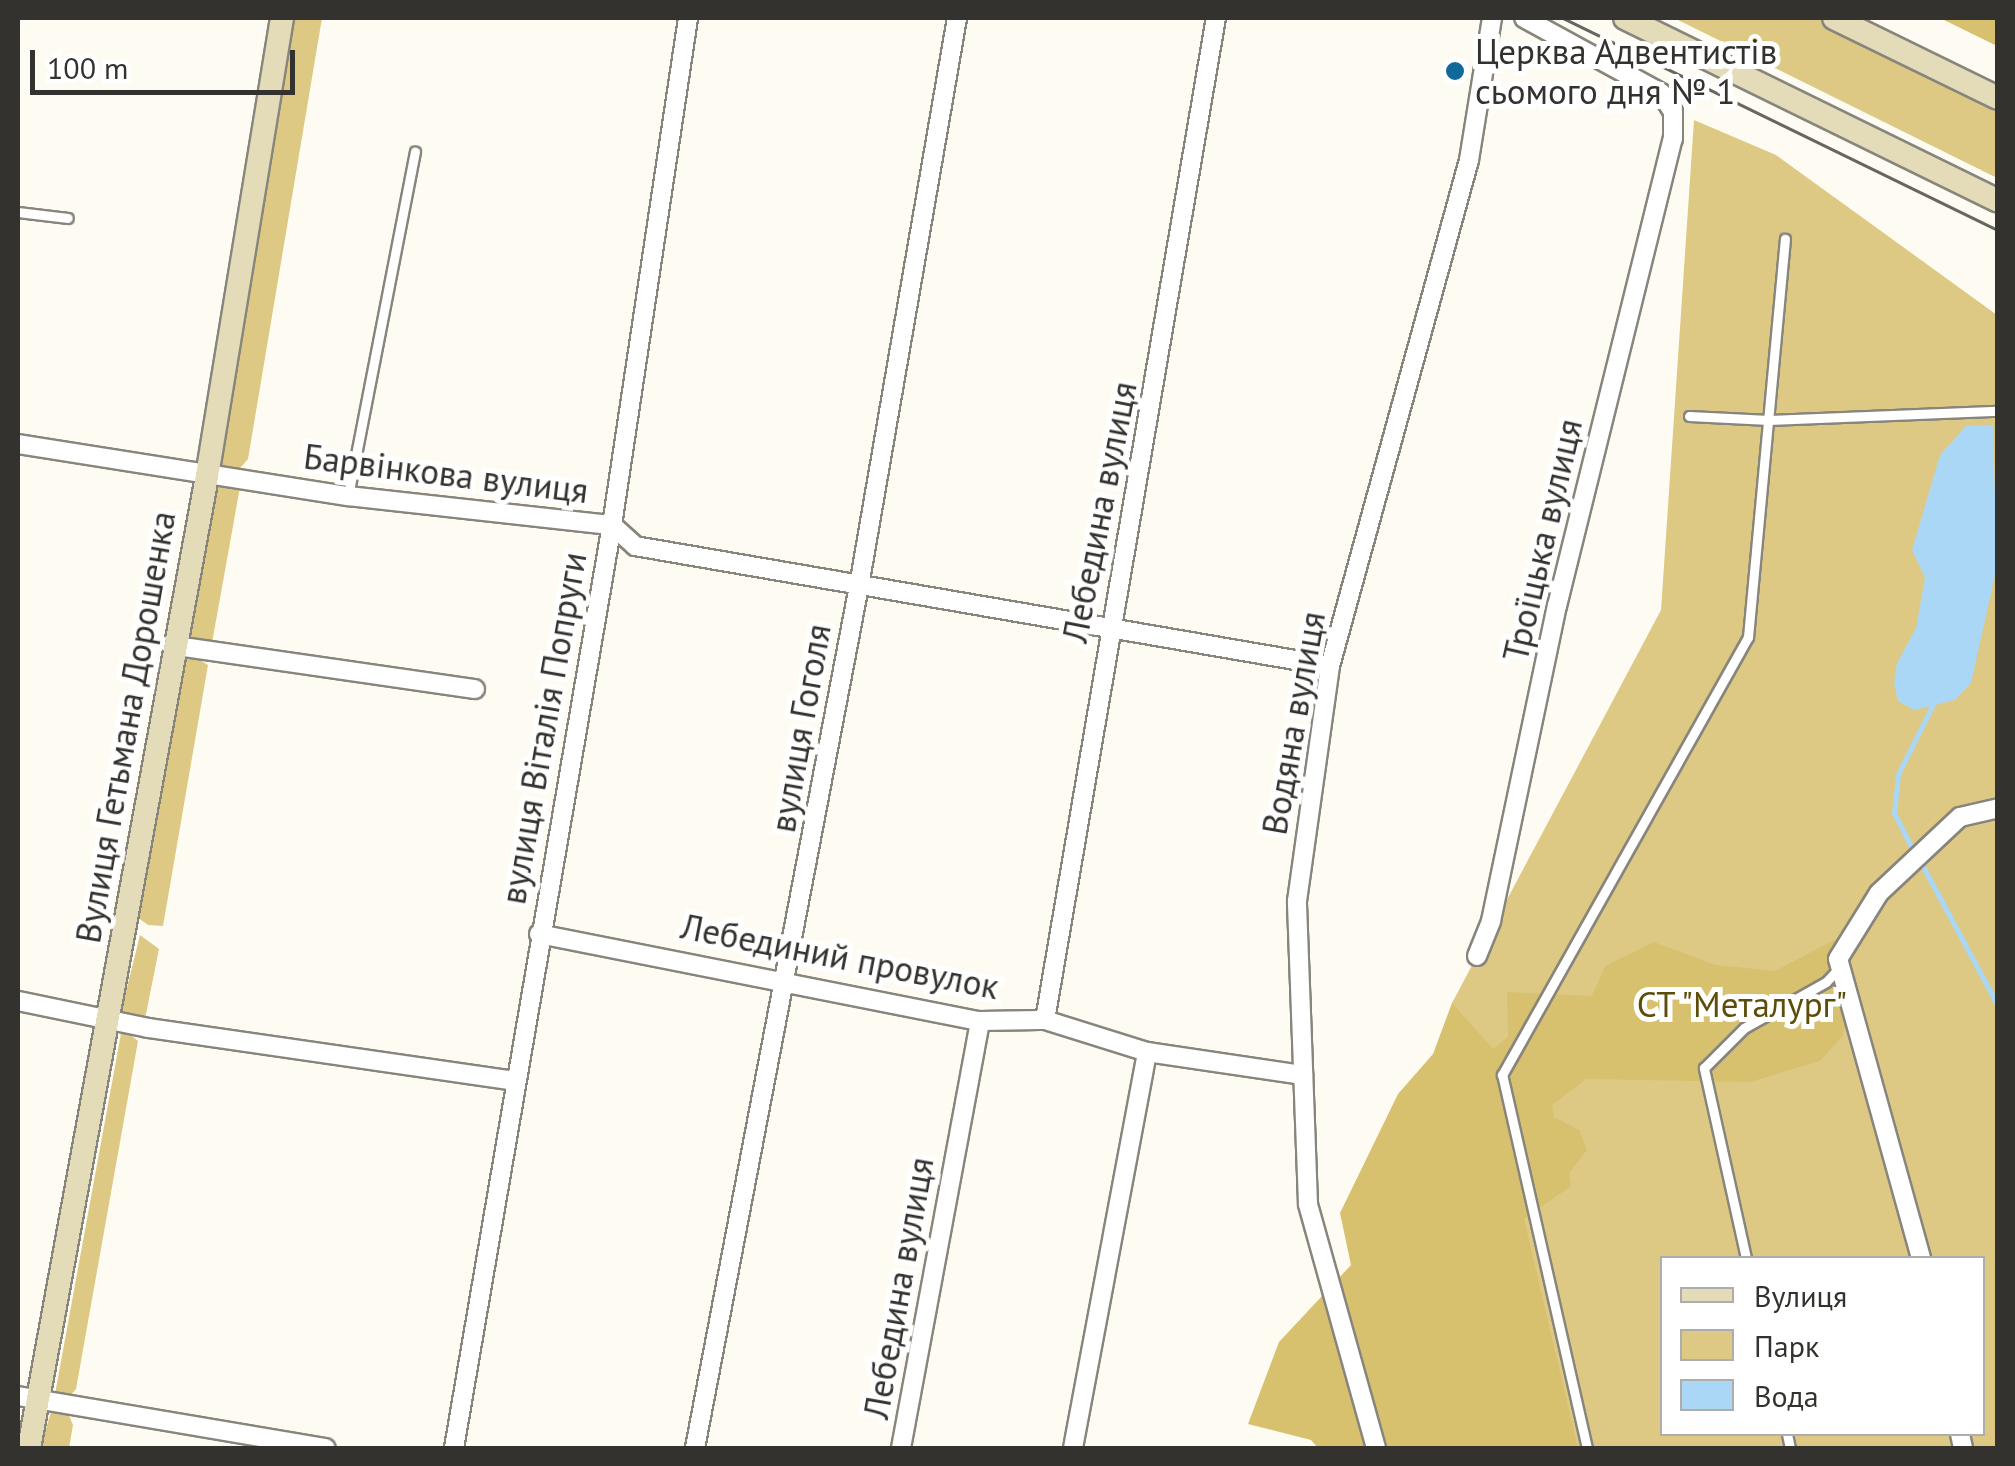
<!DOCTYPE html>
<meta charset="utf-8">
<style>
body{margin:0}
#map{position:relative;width:2015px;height:1466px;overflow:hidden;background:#fefcf2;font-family:"PT Sans",sans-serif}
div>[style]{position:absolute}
.green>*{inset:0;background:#ddc983}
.forest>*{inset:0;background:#d7c06e}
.water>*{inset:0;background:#abd7f6}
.stream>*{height:5px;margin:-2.5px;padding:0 2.5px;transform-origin:2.5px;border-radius:2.5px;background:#abd7f6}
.roads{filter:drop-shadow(2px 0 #87857c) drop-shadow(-2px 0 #87857c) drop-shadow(0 2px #87857c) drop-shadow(0 -2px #87857c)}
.lane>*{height:9px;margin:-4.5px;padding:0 4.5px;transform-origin:4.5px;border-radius:4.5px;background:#fff}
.street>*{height:18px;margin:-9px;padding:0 9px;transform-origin:9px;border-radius:9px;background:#fff}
.secondary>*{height:22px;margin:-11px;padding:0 11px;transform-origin:11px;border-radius:11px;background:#e4dbb8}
.tram>*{height:2.5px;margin:-1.25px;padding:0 1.25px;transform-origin:1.25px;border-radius:1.25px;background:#66655f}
.dots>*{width:28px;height:28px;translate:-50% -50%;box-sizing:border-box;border:5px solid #fff;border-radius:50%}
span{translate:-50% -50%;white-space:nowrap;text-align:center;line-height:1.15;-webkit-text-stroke:10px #fff;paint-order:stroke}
.poi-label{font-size:35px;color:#33322e}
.left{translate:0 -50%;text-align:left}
.street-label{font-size:35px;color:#33322e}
.park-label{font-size:35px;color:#5d4d0b}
.frame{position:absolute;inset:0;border:20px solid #33322e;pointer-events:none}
.legend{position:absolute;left:1660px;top:1256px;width:325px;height:180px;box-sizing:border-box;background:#fff;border:2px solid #adadab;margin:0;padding:12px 18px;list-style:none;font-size:30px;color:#33322e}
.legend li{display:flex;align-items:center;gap:20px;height:50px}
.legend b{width:50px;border:2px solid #adadab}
.scale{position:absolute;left:30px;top:50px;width:265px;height:45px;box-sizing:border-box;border:5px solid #33322e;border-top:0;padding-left:12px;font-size:30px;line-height:35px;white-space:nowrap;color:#33322e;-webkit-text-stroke:8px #fff;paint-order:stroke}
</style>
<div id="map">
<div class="green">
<div style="clip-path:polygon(295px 18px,322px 18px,248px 459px,234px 475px,219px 465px)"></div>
<div style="clip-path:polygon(1674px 18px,1819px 18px,1997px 106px,1997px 178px)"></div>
<div style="clip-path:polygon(evenodd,1694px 120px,1776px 155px,1997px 315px,1997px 1448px,1481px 1448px,1452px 1003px,1661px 610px,1694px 120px,1662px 1258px,1982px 1258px,1982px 1434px,1662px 1434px,1662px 1258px)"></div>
<div style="clip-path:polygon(222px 483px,240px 487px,212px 643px,195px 643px,189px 638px,215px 490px)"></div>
<div style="clip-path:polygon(192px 655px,208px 665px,163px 926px,148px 925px,137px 917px,185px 659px)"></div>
<div style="clip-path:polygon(140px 935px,159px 949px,145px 1019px,127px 1016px,122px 1008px)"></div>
<div style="clip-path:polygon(122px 1028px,138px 1041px,76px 1389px,70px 1396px,55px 1394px)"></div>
<div style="clip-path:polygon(52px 1409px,68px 1413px,73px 1425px,69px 1448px,40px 1448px)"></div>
</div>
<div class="forest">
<div style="clip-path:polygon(1940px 18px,1997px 18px,1997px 46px)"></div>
<div style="clip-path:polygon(1840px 937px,1828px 956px,1849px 1013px,1842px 1037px,1820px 1061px,1750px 1082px,1586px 1079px,1552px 1105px,1554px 1117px,1579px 1130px,1587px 1150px,1569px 1173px,1571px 1186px,1524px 1219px,1578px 1448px,1386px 1448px,1380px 1425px,1365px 1448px,1318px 1448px,1311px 1440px,1248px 1424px,1279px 1342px,1351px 1265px,1340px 1213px,1398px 1094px,1433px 1054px,1452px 1003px,1493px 1049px,1508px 1037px,1507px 992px,1592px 996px,1605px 966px,1654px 942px,1715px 965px,1775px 971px)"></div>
</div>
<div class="water">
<div style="clip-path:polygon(1993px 425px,1997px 566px,1971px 683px,1955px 700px,1914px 710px,1898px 701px,1894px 683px,1897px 663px,1916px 628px,1925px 578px,1912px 550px,1940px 455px,1966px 426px)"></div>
</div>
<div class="stream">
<div style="left:1914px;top:852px;width:44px;rotate:-117.1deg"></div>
<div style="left:1894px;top:813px;width:39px;rotate:-84deg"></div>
<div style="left:1898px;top:774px;width:80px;rotate:-63.4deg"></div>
<div style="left:1920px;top:861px;width:165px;rotate:61.7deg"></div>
</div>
<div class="roads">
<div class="lane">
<div style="left:18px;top:212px;width:50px;rotate:6.8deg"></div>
<div style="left:1689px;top:416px;width:80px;rotate:2.9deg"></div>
<div style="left:1769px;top:420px;width:229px;rotate:-2.3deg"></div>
<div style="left:348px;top:496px;width:351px;rotate:-79deg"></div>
<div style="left:1746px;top:1258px;width:195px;rotate:-102.5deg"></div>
<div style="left:1704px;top:1068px;width:57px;rotate:-45deg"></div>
<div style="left:1744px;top:1028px;width:94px;rotate:-29.3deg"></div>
<div style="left:1826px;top:982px;width:19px;rotate:-47deg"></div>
<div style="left:1787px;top:1434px;width:14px;rotate:78deg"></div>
<div style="left:1587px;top:1448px;width:383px;rotate:-102.8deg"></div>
<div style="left:1502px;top:1075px;width:502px;rotate:-60.68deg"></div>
<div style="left:1748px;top:637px;width:400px;rotate:-84.7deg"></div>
</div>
<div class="street">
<div style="left:18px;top:444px;width:334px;rotate:9deg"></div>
<div style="left:348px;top:496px;width:266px;rotate:6.3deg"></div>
<div style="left:612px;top:525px;width:31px;rotate:42deg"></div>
<div style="left:635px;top:546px;width:705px;rotate:9.8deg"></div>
<div style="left:176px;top:646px;width:302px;rotate:8.2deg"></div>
<div style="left:539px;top:934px;width:449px;rotate:11.2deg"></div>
<div style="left:980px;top:1021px;width:65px;rotate:-0.9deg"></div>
<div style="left:1045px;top:1020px;width:107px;rotate:17.4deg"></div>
<div style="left:1147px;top:1052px;width:158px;rotate:8.4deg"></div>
<div style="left:1477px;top:956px;width:38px;rotate:-68deg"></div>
<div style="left:1491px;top:921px;width:322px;rotate:-78.2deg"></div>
<div style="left:1557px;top:606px;width:481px;rotate:-76.1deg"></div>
<div style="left:1673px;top:139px;width:27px;rotate:-90deg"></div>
<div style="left:1673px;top:112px;width:22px;rotate:-122deg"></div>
<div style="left:1661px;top:93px;width:156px;rotate:-151.3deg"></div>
<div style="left:18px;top:1001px;width:133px;rotate:11.7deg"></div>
<div style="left:148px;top:1028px;width:370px;rotate:8.2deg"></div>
<div style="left:1045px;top:1020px;width:1016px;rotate:-80.32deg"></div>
<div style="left:1921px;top:1258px;width:310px;rotate:-105.5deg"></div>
<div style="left:1838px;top:959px;width:78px;rotate:-58.2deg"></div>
<div style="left:1879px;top:893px;width:111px;rotate:-43.2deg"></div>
<div style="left:1960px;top:817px;width:39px;rotate:-13deg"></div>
<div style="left:18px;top:1396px;width:312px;rotate:9.6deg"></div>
<div style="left:1960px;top:1434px;width:14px;rotate:78deg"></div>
<div style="left:454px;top:1448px;width:936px;rotate:-80.29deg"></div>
<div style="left:612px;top:525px;width:513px;rotate:-81.47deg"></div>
<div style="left:695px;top:1448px;width:877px;rotate:-79.23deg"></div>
<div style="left:859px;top:586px;width:576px;rotate:-80.21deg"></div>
<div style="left:901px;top:1448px;width:434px;rotate:-79.5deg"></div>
<div style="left:1073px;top:1448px;width:403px;rotate:-79.4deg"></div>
<div style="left:1376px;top:1448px;width:253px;rotate:-105.6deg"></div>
<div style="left:1308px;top:1204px;width:303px;rotate:-92.1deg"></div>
<div style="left:1297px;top:901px;width:237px;rotate:-82deg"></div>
<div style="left:1330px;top:666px;width:525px;rotate:-74.64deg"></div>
<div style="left:1469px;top:160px;width:144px;rotate:-80.8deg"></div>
</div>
<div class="secondary">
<div style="left:1625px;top:18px;width:415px;rotate:26.1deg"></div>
<div style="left:1834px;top:18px;width:182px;rotate:26deg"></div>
<div style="left:29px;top:1448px;width:988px;rotate:-79.62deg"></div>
<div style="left:207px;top:476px;width:464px;rotate:-80.7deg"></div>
</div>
</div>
<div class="tram">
<div style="left:1563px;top:18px;width:484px;rotate:26deg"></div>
</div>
<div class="dots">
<div style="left:1455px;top:71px;background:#116999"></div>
</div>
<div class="poi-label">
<span class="left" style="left:1475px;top:71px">Церква Адвентистів<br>сьомого дня № 1</span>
</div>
<div class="street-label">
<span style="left:446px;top:473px;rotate:7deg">Барвінкова вулиця</span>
<span style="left:1099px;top:512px;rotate:-79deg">Лебедина вулиця</span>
<span style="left:1542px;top:540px;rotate:-77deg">Троїцька вулиця</span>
<span style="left:1293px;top:723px;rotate:-80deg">Водяна вулиця</span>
<span style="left:125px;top:727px;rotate:-80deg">Вулиця Гетьмана Дорошенка</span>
<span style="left:543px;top:728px;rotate:-80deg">вулиця Віталія Попруги</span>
<span style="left:800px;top:728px;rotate:-80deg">вулиця Гоголя</span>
<span style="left:840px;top:956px;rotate:11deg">Лебединий провулок</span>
<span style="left:898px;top:1288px;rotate:-80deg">Лебедина вулиця</span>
</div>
<div class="park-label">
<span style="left:1742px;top:1004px">СТ "Металург"</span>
</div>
<div class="frame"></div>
<ul class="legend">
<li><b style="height:12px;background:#e4dbb8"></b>Вулиця</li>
<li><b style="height:28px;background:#ddc983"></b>Парк</li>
<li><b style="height:28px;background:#abd7f6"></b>Вода</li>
</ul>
<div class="scale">100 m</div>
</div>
